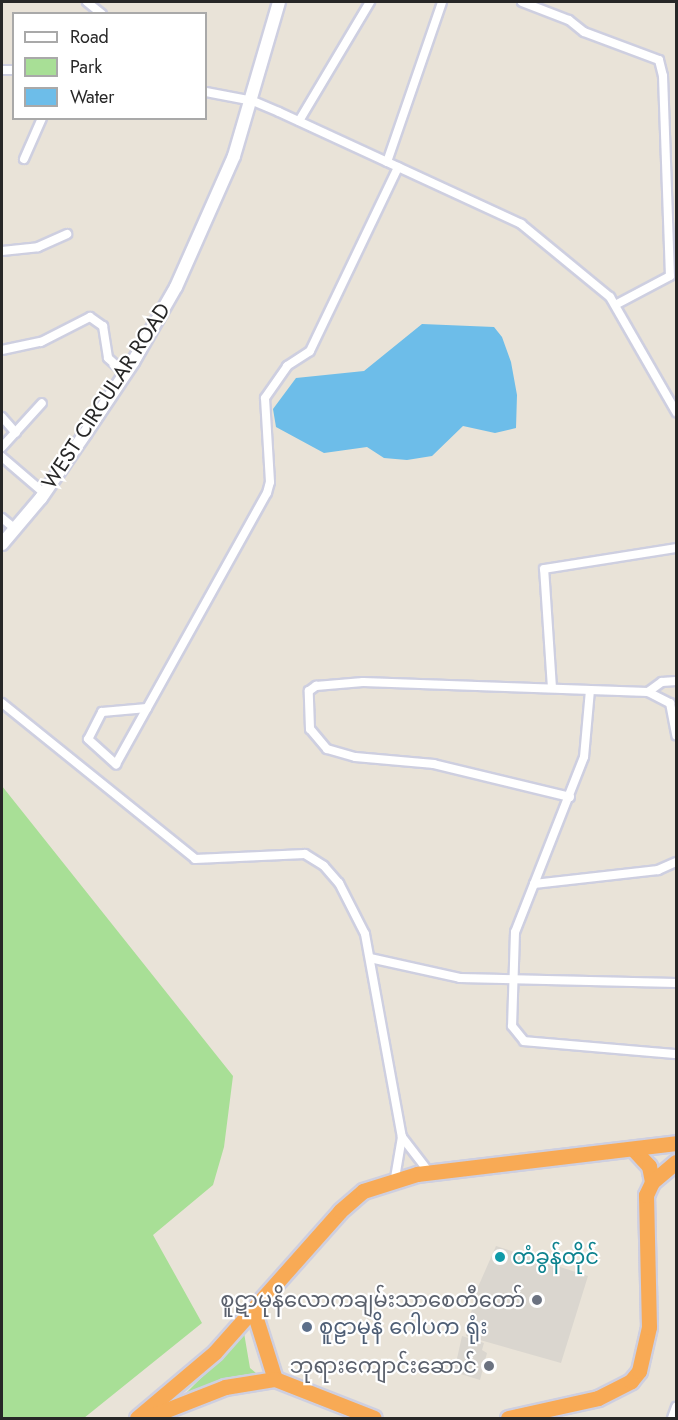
<!DOCTYPE html>
<meta charset="utf-8">
<style>
body{margin:0}
#map{position:relative;width:678px;height:1420px;overflow:hidden;background:#e9e3d8;font-family:Jost,"Noto Sans Myanmar",sans-serif}
div>[style]{position:absolute}
.green>*{inset:0;background:#a8df96}
.plaza>*{inset:0;background:#dad6cf}
.water>*{inset:0;background:#6dbde9}
.roads{filter:drop-shadow(2px 0 #cecfe0) drop-shadow(-2px 0 #cecfe0) drop-shadow(0 2px #cecfe0) drop-shadow(0 -2px #cecfe0)}
.street>*{height:8px;margin:-4px;padding:0 4px;transform-origin:4px;border-radius:4px;background:#fff}
.secondary>*{height:12px;margin:-6px;padding:0 6px;transform-origin:6px;border-radius:6px;background:#fff}
.highway>*{height:15px;margin:-7.5px;padding:0 7.5px;transform-origin:7.5px;border-radius:7.5px;background:#f8aa55}
.dots>*{width:16px;height:16px;translate:-50% -50%;box-sizing:border-box;border:3px solid #fff;border-radius:50%}
span{translate:-50% -50%;white-space:nowrap;text-align:center;line-height:1.15;-webkit-text-stroke:4.5px #fff;paint-order:stroke}
.street-label{font-size:21px;color:#272727}
.culture-label{font-size:21px;color:#0d838f}
.left{translate:0 -50%;text-align:left}
.worship-label{font-size:21px;color:#5b616d}
.right{translate:-100% -50%;text-align:right}
.service-label{font-size:21px;color:#4e5e75}
.frame{position:absolute;inset:0;border:3px solid #272727;pointer-events:none}
.legend{position:absolute;left:12px;top:12px;width:195px;height:108px;box-sizing:border-box;background:#fff;border:2px solid #a9a9a9;margin:0;padding:8px 10px;list-style:none;font-size:18px;color:#272727}
.legend li{display:flex;align-items:center;gap:12px;height:30px}
.legend b{width:30px;border:2px solid #a9a9a9}
</style>
<div id="map">
<div class="green">
<div style="clip-path:polygon(2px 786px,233px 1076px,224px 1147px,213px 1185px,153px 1235px,202px 1323px,84px 1418px,2px 1418px)"></div>
<div style="clip-path:polygon(243px 1327px,250px 1368px,256px 1373px,184px 1395px,220px 1359px)"></div>
</div>
<div class="plaza">
<div style="clip-path:polygon(496px 1246px,588px 1276px,561px 1363px,466px 1336px,475px 1295px,466px 1293px,468px 1285px,478px 1287px)"></div>
<div style="clip-path:polygon(462px 1336px,484px 1343px,482px 1350px,487px 1353px,480px 1380px,454px 1372px)"></div>
</div>
<div class="water">
<div style="clip-path:polygon(422px 324px,494px 327px,502px 337px,511px 362px,517px 395px,516px 428px,495px 433px,463px 426px,432px 456px,407px 460px,384px 458px,367px 447px,324px 453px,276px 427px,273px 409px,296px 378px,364px 371px)"></div>
</div>
<div class="roads">
<div class="street">
<div style="left:87px;top:2px;width:19px;rotate:39deg"></div>
<div style="left:522px;top:2px;width:50px;rotate:21deg"></div>
<div style="left:569px;top:20px;width:19px;rotate:39deg"></div>
<div style="left:584px;top:32px;width:80px;rotate:20.5deg"></div>
<div style="left:659px;top:60px;width:16px;rotate:76deg"></div>
<div style="left:663px;top:76px;width:200px;rotate:88deg"></div>
<div style="left:670px;top:276px;width:62px;rotate:152.2deg"></div>
<div style="left:2px;top:70px;width:12px"></div>
<div style="left:206px;top:92px;width:48px;rotate:10.8deg"></div>
<div style="left:253px;top:101px;width:28px;rotate:23deg"></div>
<div style="left:279px;top:112px;width:267px;rotate:24.8deg"></div>
<div style="left:521px;top:224px;width:115px;rotate:39.4deg"></div>
<div style="left:610px;top:297px;width:133px;rotate:60.1deg"></div>
<div style="left:299px;top:121px;width:139px;rotate:-59.2deg"></div>
<div style="left:24px;top:159px;width:45px;rotate:-66.3deg"></div>
<div style="left:387px;top:162px;width:169px;rotate:-71deg"></div>
<div style="left:2px;top:251px;width:36px;rotate:-6deg"></div>
<div style="left:38px;top:247px;width:32px;rotate:-24deg"></div>
<div style="left:2px;top:350px;width:40px;rotate:-12deg"></div>
<div style="left:41px;top:342px;width:55px;rotate:-27deg"></div>
<div style="left:90px;top:317px;width:16px;rotate:35deg"></div>
<div style="left:103px;top:326px;width:32px;rotate:81deg"></div>
<div style="left:108px;top:358px;width:24px;rotate:42deg"></div>
<div style="left:2px;top:417px;width:21px;rotate:49deg"></div>
<div style="left:2px;top:447px;width:59px;rotate:-47.7deg"></div>
<div style="left:2px;top:457px;width:55px;rotate:40.6deg"></div>
<div style="left:2px;top:518px;width:17px;rotate:40deg"></div>
<div style="left:552px;top:688px;width:119px;rotate:-93.8deg"></div>
<div style="left:544px;top:569px;width:134px;rotate:-9deg"></div>
<div style="left:590px;top:690px;width:67px;rotate:95.1deg"></div>
<div style="left:584px;top:757px;width:188px;rotate:111.5deg"></div>
<div style="left:515px;top:932px;width:94px;rotate:91.8deg"></div>
<div style="left:512px;top:1026px;width:19px;rotate:51deg"></div>
<div style="left:524px;top:1041px;width:153px;rotate:4.9deg"></div>
<div style="left:648px;top:692px;width:25px;rotate:27deg"></div>
<div style="left:670px;top:703px;width:33px;rotate:79deg"></div>
<div style="left:2px;top:703px;width:248px;rotate:38.9deg"></div>
<div style="left:195px;top:859px;width:110px;rotate:-2.6deg"></div>
<div style="left:305px;top:854px;width:22px;rotate:32deg"></div>
<div style="left:324px;top:866px;width:23px;rotate:49deg"></div>
<div style="left:339px;top:883px;width:57px;rotate:63deg"></div>
<div style="left:365px;top:934px;width:206px;rotate:79.7deg"></div>
<div style="left:402px;top:1137px;width:42px;rotate:99.7deg"></div>
<div style="left:147px;top:708px;width:45px;rotate:174.9deg"></div>
<div style="left:102px;top:712px;width:30px;rotate:117deg"></div>
<div style="left:88px;top:739px;width:38px;rotate:42deg"></div>
<div style="left:116px;top:764px;width:310px;rotate:-60.9deg"></div>
<div style="left:267px;top:493px;width:11px;rotate:-75deg"></div>
<div style="left:270px;top:482px;width:84px;rotate:-93.4deg"></div>
<div style="left:265px;top:398px;width:39px;rotate:-55deg"></div>
<div style="left:287px;top:366px;width:27px;rotate:-33deg"></div>
<div style="left:310px;top:351px;width:204px;rotate:-64.4deg"></div>
<div style="left:570px;top:797px;width:140px;rotate:-166.4deg"></div>
<div style="left:434px;top:764px;width:79px;rotate:-174.9deg"></div>
<div style="left:355px;top:757px;width:29px;rotate:-164deg"></div>
<div style="left:327px;top:749px;width:26px;rotate:-130deg"></div>
<div style="left:310px;top:729px;width:38px;rotate:-92deg"></div>
<div style="left:309px;top:691px;width:9px;rotate:-36deg"></div>
<div style="left:316px;top:686px;width:47px;rotate:-4.9deg"></div>
<div style="left:363px;top:682px;width:285px;rotate:2deg"></div>
<div style="left:648px;top:692px;width:17px;rotate:-36deg"></div>
<div style="left:662px;top:682px;width:14px;rotate:-4deg"></div>
<div style="left:534px;top:884px;width:125px;rotate:-6.4deg"></div>
<div style="left:658px;top:870px;width:20px;rotate:-24deg"></div>
<div style="left:370px;top:958px;width:92px;rotate:12.5deg"></div>
<div style="left:460px;top:978px;width:216px;rotate:1.3deg"></div>
<div style="left:402px;top:1137px;width:44px;rotate:52.4deg"></div>
<div style="left:672px;top:1418px;width:12px;rotate:-70deg"></div>
</div>
<div class="secondary">
<div style="left:2px;top:544px;width:60px;rotate:-49.7deg"></div>
<div style="left:41px;top:498px;width:78px;rotate:-55.5deg"></div>
<div style="left:85px;top:434px;width:87px;rotate:-56.3deg"></div>
<div style="left:133px;top:362px;width:86px;rotate:-60.2deg"></div>
<div style="left:176px;top:287px;width:143px;rotate:-66.1deg"></div>
<div style="left:234px;top:156px;width:160px;rotate:-73.7deg"></div>
</div>
<div class="highway">
<div style="left:634px;top:1150px;width:22px;rotate:47deg"></div>
<div style="left:649px;top:1166px;width:16px;rotate:79deg"></div>
<div style="left:253px;top:1309px;width:73px;rotate:72.6deg"></div>
<div style="left:137px;top:1418px;width:102px;rotate:-40.2deg"></div>
<div style="left:215px;top:1352px;width:188px;rotate:-48.4deg"></div>
<div style="left:340px;top:1211px;width:30px;rotate:-41deg"></div>
<div style="left:363px;top:1191px;width:57px;rotate:-17.5deg"></div>
<div style="left:417px;top:1174px;width:261px;rotate:-6.8deg"></div>
<div style="left:146px;top:1418px;width:85px;rotate:-21.4deg"></div>
<div style="left:225px;top:1387px;width:51px;rotate:-9.1deg"></div>
<div style="left:275px;top:1379px;width:106px;rotate:21.5deg"></div>
<div style="left:508px;top:1418px;width:92px;rotate:-12.5deg"></div>
<div style="left:598px;top:1398px;width:37px;rotate:-27deg"></div>
<div style="left:631px;top:1381px;width:13px;rotate:-51deg"></div>
<div style="left:639px;top:1371px;width:45px;rotate:-77.2deg"></div>
<div style="left:649px;top:1327px;width:132px;rotate:-91.3deg"></div>
<div style="left:646px;top:1195px;width:14px;rotate:-65deg"></div>
<div style="left:652px;top:1182px;width:31px;rotate:-40deg"></div>
</div>
</div>
<div class="dots">
<div style="left:500px;top:1257px;background:#0f9aa8"></div>
<div style="left:537px;top:1300px;background:#6b7280"></div>
<div style="left:307px;top:1327px;background:#5c6f8a"></div>
<div style="left:489px;top:1366px;background:#6b7280"></div>
</div>
<div class="street-label">
<span style="left:106px;top:396px;rotate:-57deg">WEST CIRCULAR ROAD</span>
</div>
<div class="culture-label">
<span class="left" style="left:512px;top:1257px">တံခွန်တိုင်</span>
</div>
<div class="worship-label">
<span class="right" style="left:525px;top:1300px">စူဋာမုနိလောကချမ်းသာစေတီတော်</span>
<span class="right" style="left:477px;top:1366px">ဘုရားကျောင်းဆောင်</span>
</div>
<div class="service-label">
<span class="left" style="left:319px;top:1327px">စူဠာမုနိ ဂေါပက ရုံး</span>
</div>
<div class="frame"></div>
<ul class="legend">
<li><b style="height:8px;background:#fff"></b>Road</li>
<li><b style="height:16px;background:#a8df96"></b>Park</li>
<li><b style="height:16px;background:#6dbde9"></b>Water</li>
</ul>
</div>
